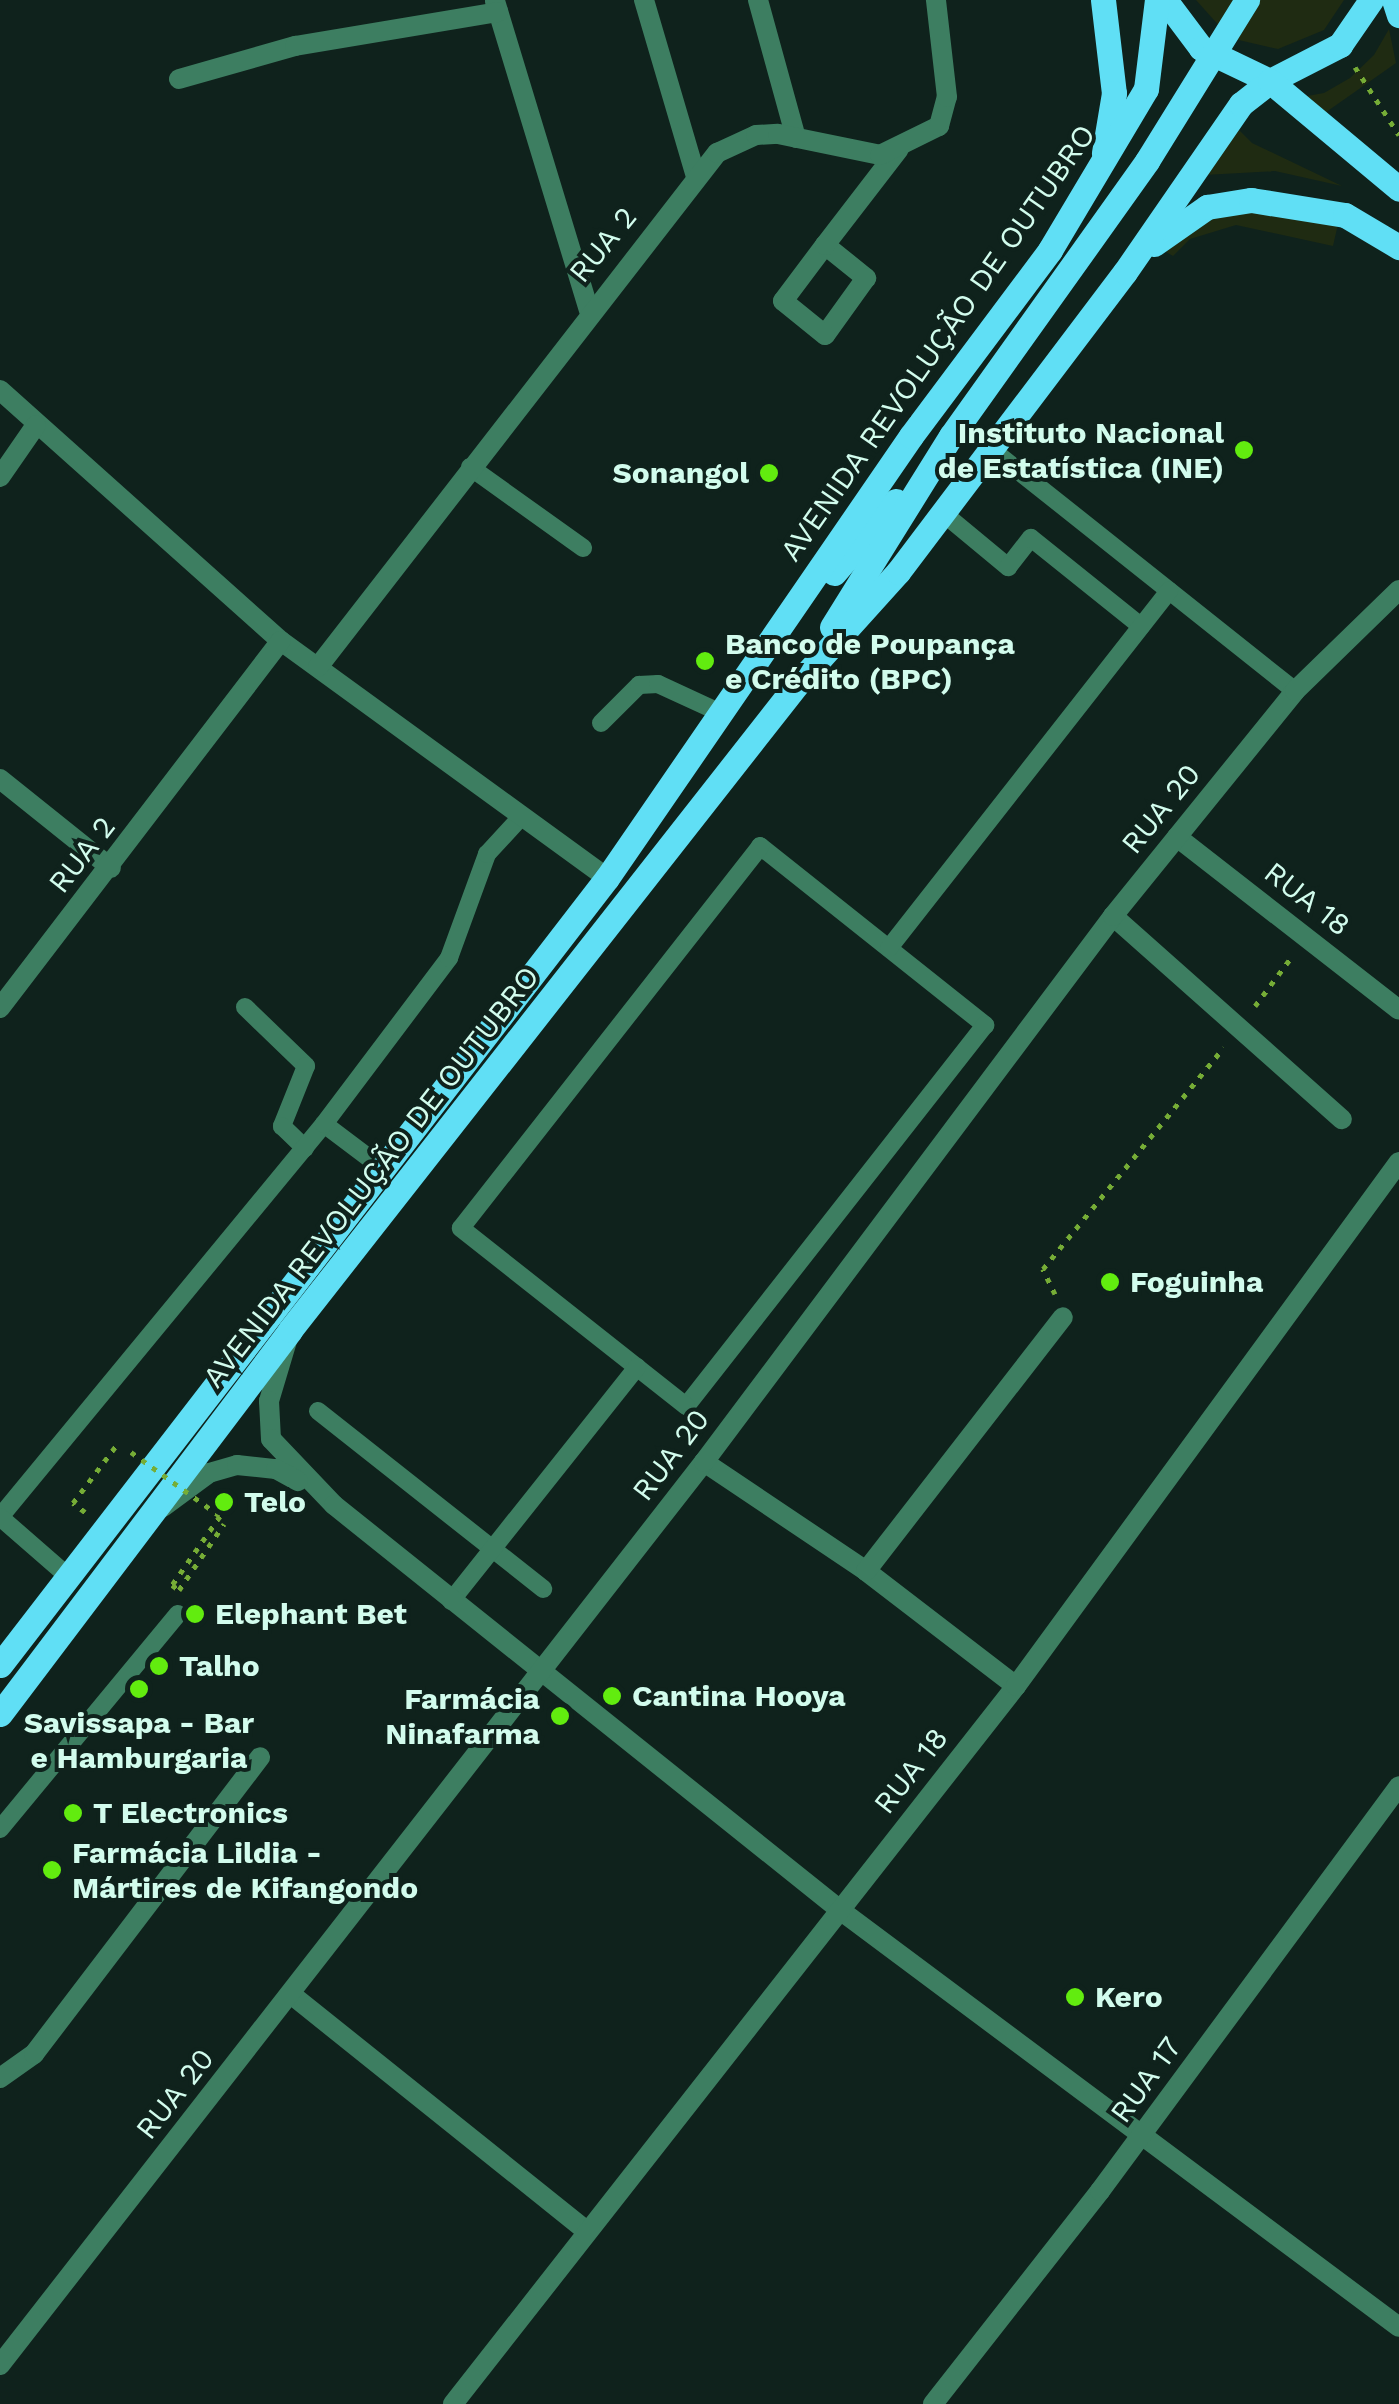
<!DOCTYPE html>
<meta charset="utf-8">
<style>
body{margin:0}
#map{position:relative;width:1399px;height:2404px;overflow:hidden;background:#0f221c;font-family:"Work Sans",sans-serif}
div>[style]{position:absolute}
.green>*{inset:0;background:#1f2b12}
.path>*{height:5px;margin-top:-2.5px;transform-origin:0;background:repeating-linear-gradient(90deg,#76ad36 0 5px,transparent 0 13px)}
.service>*{height:18px;margin:-9px;padding:0 9px;transform-origin:9px;border-radius:9px;background:#3d7e61}
.minor>*{height:20px;margin:-10px;padding:0 10px;transform-origin:10px;border-radius:10px;background:#3d7e61}
.primary>*{height:25px;margin:-12.5px;padding:0 12.5px;transform-origin:12.5px;border-radius:12.5px;background:#60dff5}
.path-bridge>*{height:5px;margin-top:-2.5px;transform-origin:0;background:repeating-linear-gradient(90deg,#76ad36 0 5px,transparent 0 13px)}
.primary-bridge>*{height:25px;margin:-12.5px;padding:0 12.5px;transform-origin:12.5px;border-radius:12.5px;background:#60dff5}
.dots>*{width:28px;height:28px;translate:-50% -50%;box-sizing:border-box;border:5px solid #0f221c;border-radius:50%}
span{translate:-50% -50%;white-space:nowrap;text-align:center;line-height:1.15;-webkit-text-stroke:8px #0f221c;paint-order:stroke}
.street-label{font-size:30px;color:#d2fced}
.poi-label{font-size:30px;color:#d2fced;font-weight:700}
.right{translate:-100% -50%;text-align:right}
.left{translate:0 -50%;text-align:left}
</style>
<div id="map">
<div class="green">
<div style="clip-path:polygon(1196px 0,1344px 0,1324px 30px,1278px 49px,1230px 38px)"></div>
<div style="clip-path:polygon(1389px 29px,1396px 63px,1322px 115px,1296px 98px,1324px 93px,1350px 78px,1374px 55px)"></div>
<div style="clip-path:polygon(1233px 124px,1252px 143px,1342px 186px,1275px 171px,1204px 175px)"></div>
<div style="clip-path:polygon(1235px 210px,1338px 224px,1333px 246px,1236px 225px,1190px 239px,1173px 256px,1166px 252px,1208px 218px)"></div>
</div>
<div class="path">
<div style="left:1355px;top:67px;width:81px;rotate:57.1deg"></div>
<div style="left:1255px;top:1006px;width:64px;rotate:-53.3deg"></div>
<div style="left:1055px;top:1294px;width:28px;rotate:-116deg"></div>
<div style="left:1043px;top:1269px;width:286px;rotate:-50.8deg"></div>
<div style="left:85px;top:1512px;width:15px;rotate:-143deg"></div>
<div style="left:73px;top:1503px;width:76px;rotate:-53deg"></div>
<div style="left:220px;top:1516px;width:84px;rotate:124.8deg"></div>
<div style="left:172px;top:1585px;width:9px;rotate:36deg"></div>
<div style="left:179px;top:1590px;width:80px;rotate:-55.7deg"></div>
</div>
<div class="service">
<div style="left:991px;top:449px;width:389px;rotate:38.5deg"></div>
<div style="left:470px;top:467px;width:139px;rotate:35.6deg"></div>
<div style="left:943px;top:513px;width:85px;rotate:39.7deg"></div>
<div style="left:1008px;top:567px;width:37px;rotate:-52deg"></div>
<div style="left:1031px;top:538px;width:141px;rotate:38.7deg"></div>
<div style="left:601px;top:723px;width:54px;rotate:-45deg"></div>
<div style="left:639px;top:685px;width:19px;rotate:-3deg"></div>
<div style="left:658px;top:684px;width:72px;rotate:24.8deg"></div>
<div style="left:760px;top:846px;width:288px;rotate:38.5deg"></div>
<div style="left:985px;top:1025px;width:484px;rotate:128.1deg"></div>
<div style="left:686px;top:1406px;width:287px;rotate:-141.7deg"></div>
<div style="left:461px;top:1228px;width:485px;rotate:-51.9deg"></div>
<div style="left:889px;top:948px;width:454px;rotate:-51.9deg"></div>
<div style="left:245px;top:1007px;width:85px;rotate:44deg"></div>
<div style="left:306px;top:1066px;width:65px;rotate:111.8deg"></div>
<div style="left:282px;top:1126px;width:32px;rotate:44deg"></div>
<div style="left:324px;top:1124px;width:71px;rotate:37deg"></div>
<div style="left:318px;top:1411px;width:287px;rotate:38.3deg"></div>
<div style="left:0;top:1517px;width:509px;rotate:-50.5deg"></div>
<div style="left:324px;top:1124px;width:208px;rotate:-53deg"></div>
<div style="left:449px;top:958px;width:111px;rotate:-69.9deg"></div>
<div style="left:487px;top:854px;width:50px;rotate:-47.4deg"></div>
<div style="left:0;top:1517px;width:94px;rotate:41.1deg"></div>
<div style="left:451px;top:1601px;width:299px;rotate:-51.5deg"></div>
<div style="left:0;top:1829px;width:279px;rotate:-50.4deg"></div>
</div>
<div class="minor">
<div style="left:644px;top:0;width:184px;rotate:73.6deg"></div>
<div style="left:758px;top:0;width:143px;rotate:74.6deg"></div>
<div style="left:495px;top:1px;width:323px;rotate:73.1deg"></div>
<div style="left:179px;top:79px;width:121px;rotate:-15.9deg"></div>
<div style="left:295px;top:46px;width:206px;rotate:-9.5deg"></div>
<div style="left:825px;top:245px;width:53px;rotate:38.8deg"></div>
<div style="left:866px;top:278px;width:70px;rotate:125.7deg"></div>
<div style="left:825px;top:335px;width:54px;rotate:-141deg"></div>
<div style="left:783px;top:301px;width:70px;rotate:-53.1deg"></div>
<div style="left:825px;top:245px;width:121px;rotate:-52.4deg"></div>
<div style="left:0;top:390px;width:377px;rotate:41.8deg"></div>
<div style="left:281px;top:641px;width:403px;rotate:36deg"></div>
<div style="left:0;top:477px;width:63px;rotate:-55.3deg"></div>
<div style="left:318px;top:667px;width:651px;rotate:-52.18deg"></div>
<div style="left:717px;top:153px;width:43px;rotate:-24.8deg"></div>
<div style="left:756px;top:135px;width:22px;rotate:-3deg"></div>
<div style="left:778px;top:134px;width:104px;rotate:11.6deg"></div>
<div style="left:880px;top:155px;width:66px;rotate:-26.2deg"></div>
<div style="left:939px;top:126px;width:30px;rotate:-75deg"></div>
<div style="left:947px;top:97px;width:98px;rotate:-96.5deg"></div>
<div style="left:0;top:779px;width:142px;rotate:38.7deg"></div>
<div style="left:1177px;top:837px;width:281px;rotate:37.9deg"></div>
<div style="left:1113px;top:916px;width:306px;rotate:41.6deg"></div>
<div style="left:0;top:1008px;width:462px;rotate:-52.6deg"></div>
<div style="left:287px;top:1341px;width:63px;rotate:106.7deg"></div>
<div style="left:269px;top:1401px;width:38px;rotate:87deg"></div>
<div style="left:271px;top:1439px;width:91px;rotate:46.3deg"></div>
<div style="left:334px;top:1505px;width:648px;rotate:38.67deg"></div>
<div style="left:840px;top:1910px;width:697px;rotate:36.72deg"></div>
<div style="left:704px;top:1462px;width:195px;rotate:33.9deg"></div>
<div style="left:866px;top:1571px;width:189px;rotate:37.5deg"></div>
<div style="left:163px;top:1507px;width:57px;rotate:-36.5deg"></div>
<div style="left:209px;top:1473px;width:29px;rotate:-16deg"></div>
<div style="left:237px;top:1465px;width:39px;rotate:6deg"></div>
<div style="left:276px;top:1469px;width:25px;rotate:29deg"></div>
<div style="left:866px;top:1571px;width:321px;rotate:-52.2deg"></div>
<div style="left:292px;top:1995px;width:378px;rotate:38.7deg"></div>
<div style="left:0;top:2078px;width:42px;rotate:-35.2deg"></div>
<div style="left:34px;top:2054px;width:373px;rotate:-52.7deg"></div>
<div style="left:0;top:2365px;width:1145px;rotate:-52.06deg"></div>
<div style="left:704px;top:1462px;width:682px;rotate:-53.16deg"></div>
<div style="left:1113px;top:916px;width:289px;rotate:-51deg"></div>
<div style="left:1295px;top:691px;width:145px;rotate:-44.2deg"></div>
<div style="left:453px;top:2404px;width:912px;rotate:-51.9deg"></div>
<div style="left:1016px;top:1686px;width:649px;rotate:-53.84deg"></div>
<div style="left:933px;top:2404px;width:271px;rotate:-51.9deg"></div>
<div style="left:1100px;top:2191px;width:503px;rotate:-53.56deg"></div>
</div>
<div class="primary">
<div style="left:1103px;top:0;width:94px;rotate:83.3deg"></div>
<div style="left:1114px;top:93px;width:61px;rotate:99.5deg"></div>
<div style="left:1165px;top:0;width:60px;rotate:53.1deg"></div>
<div style="left:1201px;top:48px;width:76px;rotate:25.6deg"></div>
<div style="left:1270px;top:81px;width:79px;rotate:-27.2deg"></div>
<div style="left:1340px;top:45px;width:55px;rotate:-55.4deg"></div>
<div style="left:1394px;top:0;width:16px;rotate:72deg"></div>
<div style="left:1154px;top:244px;width:65px;rotate:-34.9deg"></div>
<div style="left:1207px;top:207px;width:45px;rotate:-9deg"></div>
<div style="left:1251px;top:200px;width:95px;rotate:9.1deg"></div>
<div style="left:1345px;top:215px;width:63px;rotate:30.7deg"></div>
<div style="left:834px;top:573px;width:95px;rotate:-49.3deg"></div>
<div style="left:832px;top:627px;width:225px;rotate:-58.1deg"></div>
<div style="left:0;top:1665px;width:994px;rotate:-52.36deg"></div>
<div style="left:607px;top:878px;width:536px;rotate:-55.48deg"></div>
<div style="left:911px;top:436px;width:232px;rotate:-53.2deg"></div>
<div style="left:1050px;top:250px;width:187px;rotate:-59.2deg"></div>
<div style="left:1146px;top:89px;width:90px;rotate:-83deg"></div>
<div style="left:0;top:1714px;width:481px;rotate:-52.9deg"></div>
<div style="left:290px;top:1330px;width:821px;rotate:-51.87deg"></div>
<div style="left:797px;top:684px;width:151px;rotate:-48deg"></div>
<div style="left:898px;top:572px;width:376px;rotate:-52.9deg"></div>
<div style="left:1125px;top:272px;width:204px;rotate:-55.4deg"></div>
<div style="left:1241px;top:104px;width:37px;rotate:-38deg"></div>
<div style="left:1270px;top:81px;width:168px;rotate:39.9deg"></div>
</div>
<div class="path-bridge">
<div style="left:131px;top:1452px;width:110px;rotate:35.7deg"></div>
</div>
<div class="primary-bridge">
<div style="left:951px;top:436px;width:338px;rotate:-54.5deg"></div>
<div style="left:1147px;top:161px;width:190px;rotate:-58.2deg"></div>
</div>
<div class="dots">
<div style="left:1244px;top:450px;background:#62ec0f"></div>
<div style="left:769px;top:473px;background:#62ec0f"></div>
<div style="left:705px;top:661px;background:#62ec0f"></div>
<div style="left:1110px;top:1282px;background:#62ec0f"></div>
<div style="left:224px;top:1502px;background:#62ec0f"></div>
<div style="left:195px;top:1614px;background:#62ec0f"></div>
<div style="left:159px;top:1666px;background:#62ec0f"></div>
<div style="left:139px;top:1689px;background:#62ec0f"></div>
<div style="left:612px;top:1696px;background:#62ec0f"></div>
<div style="left:560px;top:1716px;background:#62ec0f"></div>
<div style="left:73px;top:1813px;background:#62ec0f"></div>
<div style="left:52px;top:1870px;background:#62ec0f"></div>
<div style="left:1075px;top:1997px;background:#62ec0f"></div>
</div>
<div class="street-label">
<span style="left:603px;top:245px;rotate:-51deg">RUA 2</span>
<span style="left:938px;top:343px;rotate:-55deg">AVENIDA REVOLUÇÃO DE OUTUBRO</span>
<span style="left:1161px;top:809px;rotate:-51deg">RUA 20</span>
<span style="left:82px;top:855px;rotate:-52deg">RUA 2</span>
<span style="left:1307px;top:899px;rotate:38deg">RUA 18</span>
<span style="left:371px;top:1177px;rotate:-52deg">AVENIDA REVOLUÇÃO DE OUTUBRO</span>
<span style="left:671px;top:1455px;rotate:-53deg">RUA 20</span>
<span style="left:911px;top:1771px;rotate:-52deg">RUA 18</span>
<span style="left:1146px;top:2080px;rotate:-54deg">RUA 17</span>
<span style="left:175px;top:2094px;rotate:-52deg">RUA 20</span>
</div>
<div class="poi-label">
<span class="right" style="left:1224px;top:450px">Instituto Nacional<br>de Estatística (INE)</span>
<span class="right" style="left:749px;top:473px">Sonangol</span>
<span class="left" style="left:725px;top:661px">Banco de Poupança<br>e Crédito (BPC)</span>
<span class="left" style="left:1130px;top:1282px">Foguinha</span>
<span class="left" style="left:244px;top:1502px">Telo</span>
<span class="left" style="left:215px;top:1614px">Elephant Bet</span>
<span class="left" style="left:179px;top:1666px">Talho</span>
<span class="left" style="left:632px;top:1696px">Cantina Hooya</span>
<span class="right" style="left:540px;top:1716px">Farmácia<br>Ninafarma</span>
<span style="left:139px;top:1740px">Savissapa - Bar<br>e Hamburgaria</span>
<span class="left" style="left:93px;top:1813px">T Electronics</span>
<span class="left" style="left:72px;top:1870px">Farmácia Lildia -<br>Mártires de Kifangondo</span>
<span class="left" style="left:1095px;top:1997px">Kero</span>
</div>
</div>
